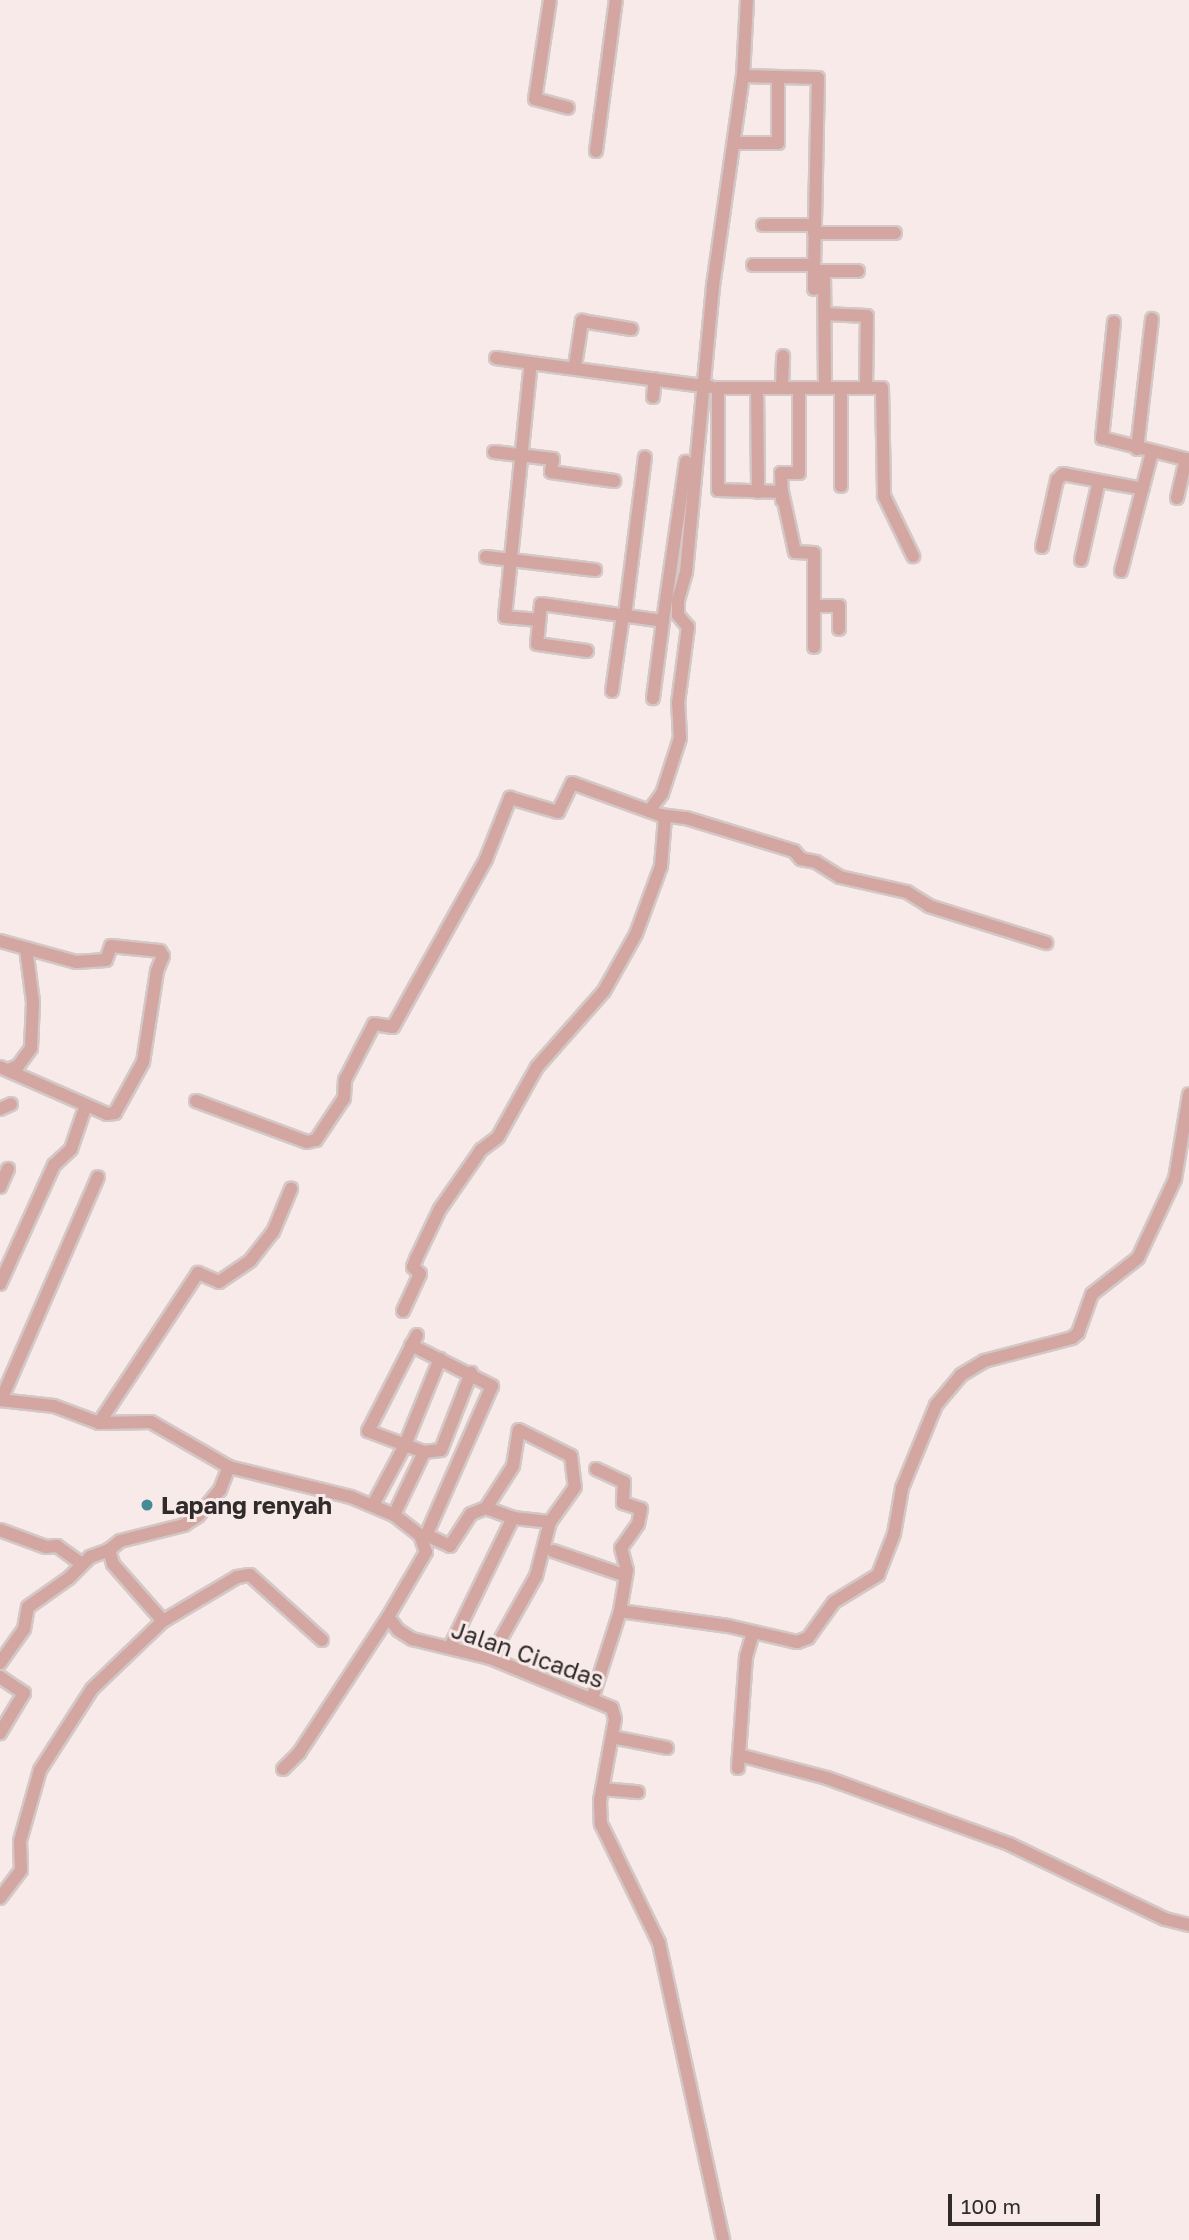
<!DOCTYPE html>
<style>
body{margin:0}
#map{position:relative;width:1189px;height:2240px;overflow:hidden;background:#f7eae8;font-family:"Golos Text",sans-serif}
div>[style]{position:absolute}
.roads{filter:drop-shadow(2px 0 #d3c8c6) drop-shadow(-2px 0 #d3c8c6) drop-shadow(0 2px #d3c8c6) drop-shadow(0 -2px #d3c8c6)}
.minor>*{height:12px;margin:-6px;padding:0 6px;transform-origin:6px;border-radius:6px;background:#d3a6a1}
.dots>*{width:19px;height:19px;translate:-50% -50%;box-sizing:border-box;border:4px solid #f7eae8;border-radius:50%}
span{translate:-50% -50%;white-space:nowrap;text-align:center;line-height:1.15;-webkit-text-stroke:6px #f7eae8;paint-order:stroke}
.poi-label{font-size:24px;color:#312c2b;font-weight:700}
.left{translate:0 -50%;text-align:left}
.street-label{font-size:24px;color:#312c2b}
.scale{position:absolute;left:948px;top:2194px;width:152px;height:32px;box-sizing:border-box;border:4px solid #312c2b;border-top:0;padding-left:9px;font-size:21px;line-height:24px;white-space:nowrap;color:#312c2b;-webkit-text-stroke:5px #f7eae8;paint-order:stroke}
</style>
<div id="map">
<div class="roads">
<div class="minor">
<div style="left:550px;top:0;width:100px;rotate:98.6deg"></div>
<div style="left:535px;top:99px;width:34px;rotate:15deg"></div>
<div style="left:747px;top:0;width:76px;rotate:93deg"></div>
<div style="left:743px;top:76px;width:75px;rotate:1.5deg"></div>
<div style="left:818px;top:78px;width:193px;rotate:91.2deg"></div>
<div style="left:814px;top:271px;width:44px"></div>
<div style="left:738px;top:143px;width:40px"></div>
<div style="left:778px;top:143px;width:66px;rotate:-90deg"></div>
<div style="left:596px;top:151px;width:152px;rotate:-82.5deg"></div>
<div style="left:763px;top:225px;width:52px"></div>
<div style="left:814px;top:233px;width:81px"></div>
<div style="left:753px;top:265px;width:61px"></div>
<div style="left:814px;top:271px;width:18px;rotate:90deg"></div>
<div style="left:824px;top:271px;width:117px;rotate:89.5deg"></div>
<div style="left:825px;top:314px;width:42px;rotate:2.7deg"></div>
<div style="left:867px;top:316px;width:72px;rotate:90.8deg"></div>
<div style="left:1114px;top:322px;width:117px;rotate:95.9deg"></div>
<div style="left:1102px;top:438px;width:90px;rotate:14.2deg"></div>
<div style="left:496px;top:358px;width:35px;rotate:8deg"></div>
<div style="left:575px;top:366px;width:46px;rotate:-81.2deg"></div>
<div style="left:582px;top:321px;width:50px;rotate:9.3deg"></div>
<div style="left:757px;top:388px;width:104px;rotate:89.4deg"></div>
<div style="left:782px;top:388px;width:32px;rotate:-88deg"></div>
<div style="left:841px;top:388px;width:98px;rotate:90deg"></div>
<div style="left:653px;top:397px;width:18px;rotate:-84deg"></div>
<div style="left:1137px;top:449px;width:131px;rotate:-83.4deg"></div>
<div style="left:494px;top:452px;width:59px;rotate:6.8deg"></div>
<div style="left:553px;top:459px;width:13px;rotate:99deg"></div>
<div style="left:551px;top:472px;width:64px;rotate:8.1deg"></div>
<div style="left:1177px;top:498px;width:40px;rotate:-77deg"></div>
<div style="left:782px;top:500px;width:27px;rotate:-92deg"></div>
<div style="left:781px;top:473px;width:18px"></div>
<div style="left:799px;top:473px;width:85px;rotate:-90deg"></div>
<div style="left:1042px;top:547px;width:69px;rotate:-77.4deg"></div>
<div style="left:1057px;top:480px;width:8px;rotate:-45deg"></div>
<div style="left:1063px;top:474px;width:81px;rotate:10.6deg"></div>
<div style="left:486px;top:557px;width:110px;rotate:6.8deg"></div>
<div style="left:1081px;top:560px;width:81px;rotate:-77.2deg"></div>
<div style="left:1121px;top:571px;width:123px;rotate:-75.4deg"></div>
<div style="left:814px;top:606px;width:25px"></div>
<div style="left:839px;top:606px;width:23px;rotate:90deg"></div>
<div style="left:625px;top:615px;width:159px;rotate:-82.8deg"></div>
<div style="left:539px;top:620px;width:34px;rotate:-175deg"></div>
<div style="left:505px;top:617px;width:255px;rotate:-84.2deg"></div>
<div style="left:531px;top:363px;width:181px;rotate:7.6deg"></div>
<div style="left:663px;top:621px;width:161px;rotate:-81.8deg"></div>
<div style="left:814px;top:647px;width:94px;rotate:-90deg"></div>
<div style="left:814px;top:553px;width:19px;rotate:-177deg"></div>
<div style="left:795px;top:552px;width:61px;rotate:-102.2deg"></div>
<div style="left:782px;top:492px;width:64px;rotate:-178.2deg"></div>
<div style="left:718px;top:490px;width:102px;rotate:-90deg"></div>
<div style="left:718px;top:388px;width:164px"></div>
<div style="left:882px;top:388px;width:108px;rotate:88.9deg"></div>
<div style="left:884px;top:496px;width:67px;rotate:64.2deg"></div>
<div style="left:587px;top:651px;width:50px;rotate:-172deg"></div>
<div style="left:537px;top:644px;width:40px;rotate:-84.3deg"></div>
<div style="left:541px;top:604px;width:123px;rotate:7.9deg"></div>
<div style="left:663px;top:621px;width:78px;rotate:97.4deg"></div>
<div style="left:612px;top:691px;width:77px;rotate:-81.8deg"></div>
<div style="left:649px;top:811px;width:21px;rotate:-53deg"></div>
<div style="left:662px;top:794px;width:59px;rotate:-72.2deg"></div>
<div style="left:680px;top:738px;width:35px;rotate:-93deg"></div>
<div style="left:678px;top:703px;width:77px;rotate:-82.5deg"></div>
<div style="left:688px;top:627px;width:16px;rotate:-130deg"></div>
<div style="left:678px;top:615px;width:15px;rotate:-90deg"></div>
<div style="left:678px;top:600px;width:29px;rotate:-74deg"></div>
<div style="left:686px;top:572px;width:287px;rotate:-84.6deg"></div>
<div style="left:713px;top:286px;width:212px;rotate:-81.9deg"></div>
<div style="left:0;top:941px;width:79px;rotate:15.4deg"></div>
<div style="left:76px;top:962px;width:30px;rotate:-4deg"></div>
<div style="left:106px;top:960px;width:15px;rotate:-70deg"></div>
<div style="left:111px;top:946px;width:49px;rotate:5.8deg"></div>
<div style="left:160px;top:951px;width:6px;rotate:59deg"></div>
<div style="left:163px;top:956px;width:16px;rotate:112deg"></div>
<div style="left:157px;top:971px;width:92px;rotate:98.7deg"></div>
<div style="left:143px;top:1062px;width:58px;rotate:118.8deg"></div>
<div style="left:115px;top:1113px;width:8px;rotate:173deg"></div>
<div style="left:107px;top:1114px;width:117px;rotate:-156.3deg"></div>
<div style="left:8px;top:1070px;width:11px;rotate:-22deg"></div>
<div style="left:18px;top:1066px;width:22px;rotate:-54deg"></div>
<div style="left:31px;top:1048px;width:46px;rotate:-87.5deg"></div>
<div style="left:33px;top:1002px;width:54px;rotate:-97.4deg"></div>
<div style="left:196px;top:1101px;width:118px;rotate:20.3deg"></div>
<div style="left:307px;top:1142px;width:9px;rotate:-13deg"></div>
<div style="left:316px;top:1140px;width:50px;rotate:-56.3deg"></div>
<div style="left:344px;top:1098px;width:18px;rotate:-87deg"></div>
<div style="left:345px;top:1080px;width:63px;rotate:-62.6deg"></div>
<div style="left:374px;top:1024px;width:19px;rotate:9deg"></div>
<div style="left:393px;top:1027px;width:192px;rotate:-61deg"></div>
<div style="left:486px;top:859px;width:66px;rotate:-68.5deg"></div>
<div style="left:510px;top:798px;width:50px;rotate:16.3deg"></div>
<div style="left:558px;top:812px;width:32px;rotate:-64deg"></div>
<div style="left:572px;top:783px;width:94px;rotate:20deg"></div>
<div style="left:660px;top:815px;width:26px;rotate:7deg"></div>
<div style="left:686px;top:818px;width:113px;rotate:17deg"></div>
<div style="left:794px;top:851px;width:11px;rotate:49deg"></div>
<div style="left:801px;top:859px;width:15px;rotate:11deg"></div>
<div style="left:816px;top:862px;width:28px;rotate:32deg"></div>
<div style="left:840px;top:877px;width:69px;rotate:12.6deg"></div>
<div style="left:907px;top:892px;width:26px;rotate:32deg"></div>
<div style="left:929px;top:906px;width:123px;rotate:17.5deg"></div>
<div style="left:0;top:1109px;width:12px;rotate:-24deg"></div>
<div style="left:0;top:1187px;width:20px;rotate:-66deg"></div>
<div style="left:0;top:1284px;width:131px;rotate:-65.6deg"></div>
<div style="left:54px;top:1165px;width:23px;rotate:-43deg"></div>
<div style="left:71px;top:1149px;width:46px;rotate:-71.2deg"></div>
<div style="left:403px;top:1311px;width:41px;rotate:-65.3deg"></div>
<div style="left:420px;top:1274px;width:10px;rotate:-135deg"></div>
<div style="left:413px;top:1267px;width:9px;rotate:-69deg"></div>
<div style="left:416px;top:1259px;width:55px;rotate:-64.4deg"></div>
<div style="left:440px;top:1209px;width:72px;rotate:-55.2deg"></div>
<div style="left:481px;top:1150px;width:21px;rotate:-37deg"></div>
<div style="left:498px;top:1137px;width:80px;rotate:-60.9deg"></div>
<div style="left:537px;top:1067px;width:101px;rotate:-48.6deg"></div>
<div style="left:604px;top:991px;width:65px;rotate:-60.7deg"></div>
<div style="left:636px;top:934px;width:72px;rotate:-69.8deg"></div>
<div style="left:661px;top:866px;width:49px;rotate:-85.3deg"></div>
<div style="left:417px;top:1335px;width:108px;rotate:117deg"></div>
<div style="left:368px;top:1431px;width:60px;rotate:20.6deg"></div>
<div style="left:424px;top:1452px;width:17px;rotate:-7deg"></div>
<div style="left:441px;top:1450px;width:83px;rotate:-68.7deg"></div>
<div style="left:411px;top:1345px;width:91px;rotate:26.8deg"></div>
<div style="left:492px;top:1386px;width:168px;rotate:113.8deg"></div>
<div style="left:0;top:1400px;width:54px;rotate:6.3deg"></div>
<div style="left:54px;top:1406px;width:48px;rotate:20.7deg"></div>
<div style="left:99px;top:1423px;width:52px;rotate:-1.1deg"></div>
<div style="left:151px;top:1422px;width:90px;rotate:30deg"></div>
<div style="left:229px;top:1467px;width:126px;rotate:13.8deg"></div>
<div style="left:351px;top:1497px;width:47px;rotate:22.7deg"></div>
<div style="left:394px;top:1515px;width:33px;rotate:38deg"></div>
<div style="left:420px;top:1535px;width:18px;rotate:71deg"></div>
<div style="left:426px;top:1552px;width:75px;rotate:120.3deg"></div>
<div style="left:388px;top:1617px;width:16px;rotate:52deg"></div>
<div style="left:398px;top:1630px;width:17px;rotate:33deg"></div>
<div style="left:412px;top:1639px;width:80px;rotate:13.7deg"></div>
<div style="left:490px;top:1658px;width:132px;rotate:22.3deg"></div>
<div style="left:612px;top:1708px;width:11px;rotate:75deg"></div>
<div style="left:615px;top:1719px;width:83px;rotate:100.4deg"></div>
<div style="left:600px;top:1801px;width:23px;rotate:88deg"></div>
<div style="left:601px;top:1824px;width:132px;rotate:64deg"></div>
<div style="left:659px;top:1943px;width:304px;rotate:77.8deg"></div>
<div style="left:1px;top:1400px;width:243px;rotate:-66.5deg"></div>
<div style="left:99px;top:1423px;width:180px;rotate:-56.6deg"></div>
<div style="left:198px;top:1273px;width:23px;rotate:23deg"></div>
<div style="left:219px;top:1282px;width:37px;rotate:-34deg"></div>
<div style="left:250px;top:1261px;width:37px;rotate:-52deg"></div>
<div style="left:273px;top:1232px;width:47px;rotate:-67.3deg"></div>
<div style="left:596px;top:1469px;width:31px;rotate:25deg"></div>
<div style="left:624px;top:1482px;width:21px;rotate:93deg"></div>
<div style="left:623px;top:1503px;width:19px;rotate:18deg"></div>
<div style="left:641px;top:1509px;width:15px;rotate:101deg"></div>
<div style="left:638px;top:1524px;width:29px;rotate:125deg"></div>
<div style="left:621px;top:1548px;width:23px;rotate:75deg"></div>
<div style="left:627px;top:1570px;width:42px;rotate:99.7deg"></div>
<div style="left:373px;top:1505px;width:68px;rotate:-61.9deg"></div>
<div style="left:405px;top:1445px;width:93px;rotate:-67.9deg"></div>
<div style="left:486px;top:1508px;width:29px;rotate:20deg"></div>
<div style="left:513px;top:1518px;width:37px;rotate:6deg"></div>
<div style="left:394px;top:1515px;width:70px;rotate:-64.5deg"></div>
<div style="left:0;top:1530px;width:49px;rotate:20.3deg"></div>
<div style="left:46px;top:1547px;width:11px;rotate:-5deg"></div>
<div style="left:57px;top:1546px;width:31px;rotate:36deg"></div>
<div style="left:428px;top:1536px;width:24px;rotate:24deg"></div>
<div style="left:450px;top:1546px;width:38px;rotate:-57deg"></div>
<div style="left:471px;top:1514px;width:16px;rotate:-22deg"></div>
<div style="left:486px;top:1508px;width:50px;rotate:-57.3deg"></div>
<div style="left:513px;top:1466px;width:36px;rotate:-81deg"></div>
<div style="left:519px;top:1430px;width:58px;rotate:26.6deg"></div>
<div style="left:571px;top:1456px;width:31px;rotate:83deg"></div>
<div style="left:575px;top:1487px;width:43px;rotate:125.5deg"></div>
<div style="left:550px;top:1522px;width:56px;rotate:104.5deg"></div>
<div style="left:536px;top:1576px;width:94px;rotate:119.3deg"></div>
<div style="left:553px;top:1551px;width:77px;rotate:18.9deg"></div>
<div style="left:163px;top:1621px;width:86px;rotate:-30.7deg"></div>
<div style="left:237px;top:1577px;width:13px;rotate:-9deg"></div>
<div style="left:250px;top:1575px;width:97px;rotate:42.1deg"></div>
<div style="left:450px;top:1647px;width:144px;rotate:-64deg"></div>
<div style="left:0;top:1663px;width:42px;rotate:-54.8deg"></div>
<div style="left:24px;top:1629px;width:22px;rotate:-80deg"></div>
<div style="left:28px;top:1607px;width:50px;rotate:-35.3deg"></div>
<div style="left:69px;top:1578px;width:30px;rotate:-45deg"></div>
<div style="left:90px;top:1557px;width:20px;rotate:-20deg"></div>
<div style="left:0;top:1677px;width:29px;rotate:34deg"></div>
<div style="left:24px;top:1693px;width:47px;rotate:121deg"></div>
<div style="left:592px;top:1699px;width:92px;rotate:-72.3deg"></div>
<div style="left:620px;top:1611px;width:109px;rotate:7.9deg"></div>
<div style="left:728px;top:1626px;width:71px;rotate:13.1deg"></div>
<div style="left:797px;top:1642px;width:12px;rotate:-20deg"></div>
<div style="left:808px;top:1638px;width:44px;rotate:-54.2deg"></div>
<div style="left:834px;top:1602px;width:52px;rotate:-31.5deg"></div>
<div style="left:878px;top:1575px;width:44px;rotate:-68.7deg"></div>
<div style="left:894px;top:1534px;width:47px;rotate:-80.1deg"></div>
<div style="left:902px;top:1488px;width:90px;rotate:-67.7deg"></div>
<div style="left:936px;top:1405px;width:39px;rotate:-50deg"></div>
<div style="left:961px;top:1375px;width:27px;rotate:-31deg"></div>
<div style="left:984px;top:1361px;width:91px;rotate:-14.6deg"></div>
<div style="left:1072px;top:1338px;width:8px;rotate:-40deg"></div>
<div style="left:1078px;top:1333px;width:41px;rotate:-70.3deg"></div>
<div style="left:1092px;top:1294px;width:58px;rotate:-38deg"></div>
<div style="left:1138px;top:1258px;width:87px;rotate:-64.9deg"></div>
<div style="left:1175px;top:1179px;width:86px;rotate:-80.6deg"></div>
<div style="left:612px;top:1737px;width:56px;rotate:11.3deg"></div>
<div style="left:739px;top:1755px;width:91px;rotate:14.6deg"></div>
<div style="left:827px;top:1778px;width:194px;rotate:19.9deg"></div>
<div style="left:1009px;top:1844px;width:173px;rotate:25.7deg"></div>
<div style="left:1165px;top:1919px;width:25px;rotate:14deg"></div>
<div style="left:738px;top:1768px;width:111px;rotate:-85.9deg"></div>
<div style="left:746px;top:1657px;width:26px;rotate:-74deg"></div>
<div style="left:283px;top:1769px;width:23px;rotate:-45deg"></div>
<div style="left:299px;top:1753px;width:163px;rotate:-56.8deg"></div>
<div style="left:602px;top:1789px;width:36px;rotate:5deg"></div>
<div style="left:0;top:1898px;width:35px;rotate:-53deg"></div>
<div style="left:21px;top:1870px;width:29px;rotate:-92deg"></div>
<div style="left:20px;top:1841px;width:74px;rotate:-74.3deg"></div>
<div style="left:40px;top:1770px;width:96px;rotate:-57.3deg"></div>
<div style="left:92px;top:1689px;width:98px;rotate:-43.8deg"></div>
<div style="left:163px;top:1621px;width:76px;rotate:-131.3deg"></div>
<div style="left:113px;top:1564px;width:15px;rotate:-106deg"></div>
<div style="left:109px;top:1550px;width:14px;rotate:-39deg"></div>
<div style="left:120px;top:1541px;width:66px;rotate:-14deg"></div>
<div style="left:184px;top:1525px;width:17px;rotate:-33deg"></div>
<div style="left:198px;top:1516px;width:34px;rotate:-50deg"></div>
<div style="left:220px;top:1490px;width:25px;rotate:-69deg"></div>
</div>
</div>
<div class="dots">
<div style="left:147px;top:1505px;background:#458a97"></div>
</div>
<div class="poi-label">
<span class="left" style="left:161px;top:1505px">Lapang renyah</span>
</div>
<div class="street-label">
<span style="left:528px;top:1654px;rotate:19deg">Jalan Cicadas</span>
</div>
<div class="scale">100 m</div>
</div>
